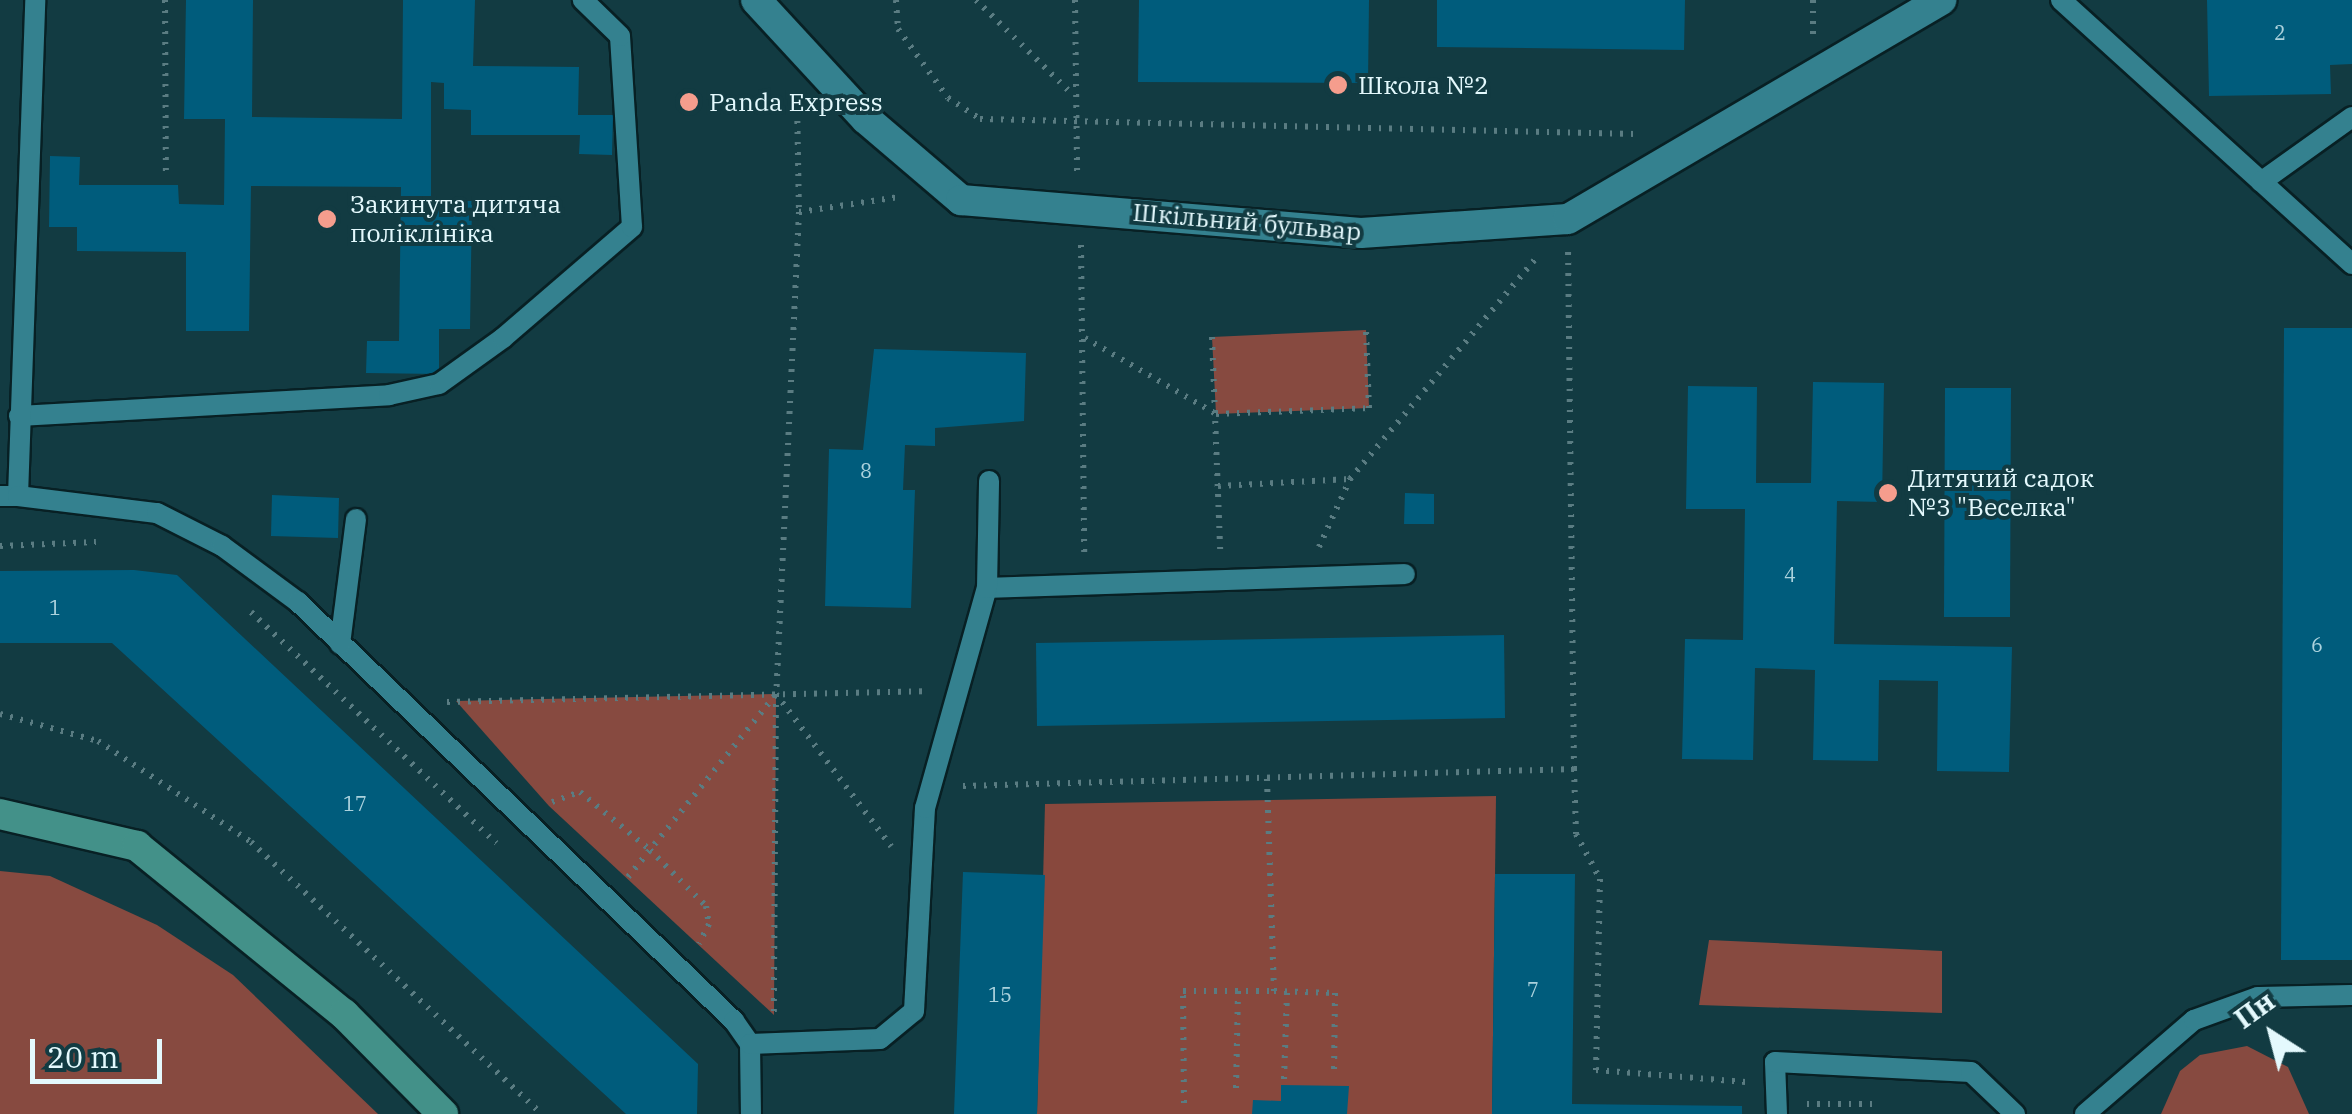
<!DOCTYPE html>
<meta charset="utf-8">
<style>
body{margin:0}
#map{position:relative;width:2352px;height:1114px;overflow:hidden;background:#123b42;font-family:"IBM Plex Serif",serif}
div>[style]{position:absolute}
.green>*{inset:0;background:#874a40}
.forest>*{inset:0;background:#88483d}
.building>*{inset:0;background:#005c7c}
.path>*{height:6px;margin-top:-3px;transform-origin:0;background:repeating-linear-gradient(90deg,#5a7c82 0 2.5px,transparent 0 10.5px)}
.roads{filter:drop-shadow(2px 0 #082024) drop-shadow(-2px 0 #082024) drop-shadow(0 2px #082024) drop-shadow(0 -2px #082024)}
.lane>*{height:20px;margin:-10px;padding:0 10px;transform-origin:10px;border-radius:10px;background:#34818f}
.street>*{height:30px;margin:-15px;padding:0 15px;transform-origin:15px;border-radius:15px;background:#34818f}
.secondary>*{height:30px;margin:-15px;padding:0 15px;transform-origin:15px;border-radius:15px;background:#439189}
.dots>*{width:28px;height:28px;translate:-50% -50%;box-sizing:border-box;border:5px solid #123b42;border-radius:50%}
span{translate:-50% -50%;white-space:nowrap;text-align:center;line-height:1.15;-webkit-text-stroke:8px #123b42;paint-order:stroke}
.number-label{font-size:20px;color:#abd2dd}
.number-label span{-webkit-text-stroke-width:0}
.poi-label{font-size:25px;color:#e4f9fd}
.left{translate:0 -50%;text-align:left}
.street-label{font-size:25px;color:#e4f9fd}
.north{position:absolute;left:2222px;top:984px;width:100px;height:100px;-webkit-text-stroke:8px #123b42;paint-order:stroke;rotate:324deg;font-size:28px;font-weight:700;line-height:40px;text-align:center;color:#e4f9fd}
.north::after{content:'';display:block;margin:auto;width:35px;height:45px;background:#e4f9fd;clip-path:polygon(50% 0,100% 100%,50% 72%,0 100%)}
.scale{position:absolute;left:30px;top:1039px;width:132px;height:45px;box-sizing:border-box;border:5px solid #e4f9fd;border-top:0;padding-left:12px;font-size:30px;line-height:35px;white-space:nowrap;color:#e4f9fd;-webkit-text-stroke:8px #123b42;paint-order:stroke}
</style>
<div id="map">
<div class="green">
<div style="clip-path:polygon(1366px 330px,1369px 408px,1216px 414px,1212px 337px)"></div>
<div style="clip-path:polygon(776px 694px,774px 1015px,549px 806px,456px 701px)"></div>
<div style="clip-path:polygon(0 871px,50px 876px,157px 925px,233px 975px,378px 1114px,0 1114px)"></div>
<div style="clip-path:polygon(1709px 940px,1942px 951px,1942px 1013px,1699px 1005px)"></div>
<div style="clip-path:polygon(2247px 1046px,2288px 1067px,2309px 1114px,2161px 1114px,2180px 1071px,2200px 1055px)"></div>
</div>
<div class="forest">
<div style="clip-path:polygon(1496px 796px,1492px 1114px,1037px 1114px,1045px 804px)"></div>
</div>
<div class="building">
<div style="clip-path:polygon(186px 0,253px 0,252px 117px,402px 119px,403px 0,475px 0,473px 66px,579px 67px,578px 115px,613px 115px,612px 155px,579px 154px,580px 135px,471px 135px,471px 110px,444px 109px,444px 83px,431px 82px,431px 201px,472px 201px,470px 329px,439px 329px,439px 374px,366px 373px,367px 341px,399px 341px,401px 187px,251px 186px,249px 331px,186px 331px,186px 252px,77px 251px,77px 227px,49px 227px,50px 156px,80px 157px,79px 185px,178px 185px,179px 204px,224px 205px,225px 119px,184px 119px)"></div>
<div style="clip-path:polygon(1139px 0,1369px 0,1368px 83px,1138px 82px)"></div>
<div style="clip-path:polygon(1437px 0,1685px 0,1684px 50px,1437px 47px)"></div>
<div style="clip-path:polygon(2207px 0,2352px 0,2352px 64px,2330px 65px,2331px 94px,2209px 96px)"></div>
<div style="clip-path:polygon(2284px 328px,2352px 328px,2352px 960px,2281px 960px)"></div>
<div style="clip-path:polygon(874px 349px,1026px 353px,1024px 421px,935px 428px,935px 446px,905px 445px,903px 490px,915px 490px,911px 608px,825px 606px,829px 449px,863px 450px)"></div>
<div style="clip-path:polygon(1813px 382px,1884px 383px,1882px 502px,1837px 501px,1834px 644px,2012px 647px,2009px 772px,1937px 771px,1938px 681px,1879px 680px,1878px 761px,1813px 760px,1815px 670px,1755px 668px,1753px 760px,1682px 759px,1685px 639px,1743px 640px,1745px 509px,1686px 509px,1688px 386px,1757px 387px,1756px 483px,1811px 483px)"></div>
<div style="clip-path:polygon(1945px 388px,2011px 388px,2010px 617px,1944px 617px)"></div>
<div style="clip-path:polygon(1405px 493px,1434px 494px,1434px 524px,1404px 524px)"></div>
<div style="clip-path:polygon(272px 495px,339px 498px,338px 538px,271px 536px)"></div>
<div style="clip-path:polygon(134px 570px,177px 575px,698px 1064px,697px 1114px,626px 1114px,112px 643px,0 643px,0 571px)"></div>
<div style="clip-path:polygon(1504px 635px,1505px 718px,1037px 726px,1036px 643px)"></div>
<div style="clip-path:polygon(963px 872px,1045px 875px,1037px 1114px,954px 1114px)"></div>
<div style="clip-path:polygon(1495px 874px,1575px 874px,1572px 1104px,1742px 1106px,1742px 1114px,1492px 1114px)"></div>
<div style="clip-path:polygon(1281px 1085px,1349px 1086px,1347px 1114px,1252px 1114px,1253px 1100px,1281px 1101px)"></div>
</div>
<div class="path">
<div style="left:165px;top:0;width:176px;rotate:89.7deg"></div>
<div style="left:896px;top:0;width:29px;rotate:86deg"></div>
<div style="left:898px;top:29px;width:85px;rotate:54.1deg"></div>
<div style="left:948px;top:98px;width:38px;rotate:33deg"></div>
<div style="left:980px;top:119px;width:656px;rotate:1.31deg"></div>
<div style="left:976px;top:0;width:136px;rotate:44.4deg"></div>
<div style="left:1075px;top:0;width:173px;rotate:89.3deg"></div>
<div style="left:1813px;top:34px;width:34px;rotate:-90deg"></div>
<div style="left:797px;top:100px;width:112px;rotate:89deg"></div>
<div style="left:799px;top:212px;width:101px;rotate:-8.5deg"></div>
<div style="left:799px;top:212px;width:483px;rotate:92.7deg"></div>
<div style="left:776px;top:694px;width:191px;rotate:52.9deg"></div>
<div style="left:1081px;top:245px;width:307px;rotate:89.4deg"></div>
<div style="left:1212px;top:337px;width:213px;rotate:87.8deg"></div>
<div style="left:1085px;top:338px;width:151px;rotate:30.1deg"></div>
<div style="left:1216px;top:414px;width:153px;rotate:-2.2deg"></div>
<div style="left:1369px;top:408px;width:78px;rotate:-92.2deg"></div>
<div style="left:1218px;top:486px;width:132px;rotate:-3deg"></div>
<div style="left:0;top:546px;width:96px;rotate:-2.4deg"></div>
<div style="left:1319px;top:547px;width:75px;rotate:-65.5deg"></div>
<div style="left:1350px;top:479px;width:287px;rotate:-49.9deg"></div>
<div style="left:251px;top:612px;width:337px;rotate:43.3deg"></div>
<div style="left:447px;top:702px;width:477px;rotate:-1.3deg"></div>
<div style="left:0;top:714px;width:102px;rotate:15.4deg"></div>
<div style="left:98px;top:741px;width:183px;rotate:33.4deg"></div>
<div style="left:251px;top:842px;width:398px;rotate:43.1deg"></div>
<div style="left:1574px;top:769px;width:65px;rotate:88.2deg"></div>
<div style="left:1576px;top:834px;width:51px;rotate:61.9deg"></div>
<div style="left:1600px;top:879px;width:191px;rotate:91.2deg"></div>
<div style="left:1596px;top:1070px;width:150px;rotate:4.6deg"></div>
<div style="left:963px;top:786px;width:611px;rotate:-1.59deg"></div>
<div style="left:1574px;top:769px;width:517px;rotate:-90.66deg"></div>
<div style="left:552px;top:802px;width:30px;rotate:-20deg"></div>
<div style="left:580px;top:792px;width:91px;rotate:39.6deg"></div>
<div style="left:650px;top:850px;width:79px;rotate:45deg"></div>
<div style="left:706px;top:906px;width:18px;rotate:81deg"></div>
<div style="left:709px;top:924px;width:22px;rotate:117deg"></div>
<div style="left:628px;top:877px;width:235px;rotate:-51deg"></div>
<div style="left:776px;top:694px;width:318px;rotate:90.4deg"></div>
<div style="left:1274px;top:991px;width:61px;rotate:1.9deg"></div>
<div style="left:1335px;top:993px;width:79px;rotate:90.7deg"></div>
<div style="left:1284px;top:1079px;width:87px;rotate:-88deg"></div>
<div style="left:1236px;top:1088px;width:97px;rotate:-88.8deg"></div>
<div style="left:1184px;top:1103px;width:112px;rotate:-90.5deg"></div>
<div style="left:1183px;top:991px;width:91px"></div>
<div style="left:1274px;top:991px;width:216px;rotate:-91.9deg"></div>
<div style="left:1807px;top:1104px;width:73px"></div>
</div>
<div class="roads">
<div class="lane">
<div style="left:2061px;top:0;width:393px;rotate:42.2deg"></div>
<div style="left:2261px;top:182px;width:112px;rotate:-35.5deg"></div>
<div style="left:19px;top:416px;width:371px;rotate:-3.2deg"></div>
<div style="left:389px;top:395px;width:51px;rotate:-12.4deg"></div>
<div style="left:439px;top:384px;width:79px;rotate:-35.7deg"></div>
<div style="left:503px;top:338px;width:170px;rotate:-40.7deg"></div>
<div style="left:632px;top:227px;width:191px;rotate:-93.6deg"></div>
<div style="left:620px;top:36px;width:52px;rotate:-135.8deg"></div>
<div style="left:0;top:496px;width:18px"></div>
<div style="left:18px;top:496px;width:496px;rotate:-88deg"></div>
<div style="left:18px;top:496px;width:140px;rotate:7deg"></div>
<div style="left:157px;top:513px;width:73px;rotate:26.9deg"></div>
<div style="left:222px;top:546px;width:94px;rotate:36.4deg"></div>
<div style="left:298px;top:602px;width:605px;rotate:43.86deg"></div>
<div style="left:734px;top:1021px;width:28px;rotate:55deg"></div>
<div style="left:750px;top:1044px;width:70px;rotate:89.2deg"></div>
<div style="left:987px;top:588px;width:418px;rotate:-1.9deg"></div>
<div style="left:340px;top:644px;width:126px;rotate:-82.7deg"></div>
<div style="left:750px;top:1044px;width:130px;rotate:-2.2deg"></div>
<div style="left:880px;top:1039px;width:44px;rotate:-39.5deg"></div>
<div style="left:914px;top:1011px;width:203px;rotate:-86.9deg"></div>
<div style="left:925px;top:808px;width:229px;rotate:-74.3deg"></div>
<div style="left:987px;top:588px;width:107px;rotate:-88.9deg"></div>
<div style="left:1777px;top:1114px;width:52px;rotate:-92.2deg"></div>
<div style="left:1775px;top:1062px;width:196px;rotate:2.9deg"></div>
<div style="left:1971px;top:1072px;width:61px;rotate:43.7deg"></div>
<div style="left:2085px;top:1114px;width:144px;rotate:-40.8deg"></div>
<div style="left:2194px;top:1020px;width:68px;rotate:-19.8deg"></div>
<div style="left:2258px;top:997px;width:94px;rotate:-1.2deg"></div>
</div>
<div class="street">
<div style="left:756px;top:0;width:162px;rotate:47.3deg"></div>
<div style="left:866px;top:119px;width:125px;rotate:40.5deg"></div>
<div style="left:961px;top:200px;width:401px;rotate:4.7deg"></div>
<div style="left:1361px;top:233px;width:207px;rotate:-3.9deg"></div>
<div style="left:1568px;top:219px;width:433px;rotate:-30.4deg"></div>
</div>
<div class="secondary">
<div style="left:0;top:814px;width:141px;rotate:13.1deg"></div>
<div style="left:137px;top:846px;width:267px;rotate:39.1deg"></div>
<div style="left:344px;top:1014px;width:141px;rotate:45.3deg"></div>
</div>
</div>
<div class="dots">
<div style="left:1338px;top:85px;background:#f59d8d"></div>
<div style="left:689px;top:102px;background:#f59d8d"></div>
<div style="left:327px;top:219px;background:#f59d8d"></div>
<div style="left:1888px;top:493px;background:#f59d8d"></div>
</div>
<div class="number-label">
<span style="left:2280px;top:32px">2</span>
<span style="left:866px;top:470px">8</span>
<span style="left:1790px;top:574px">4</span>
<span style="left:55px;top:607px">1</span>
<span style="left:2317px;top:644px">6</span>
<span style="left:355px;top:803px">17</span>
<span style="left:1533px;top:989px">7</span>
<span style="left:1000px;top:994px">15</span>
</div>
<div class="poi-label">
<span class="left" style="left:1358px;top:85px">Школа №2</span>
<span class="left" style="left:709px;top:102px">Panda Express</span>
<span class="left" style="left:350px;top:219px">Закинута дитяча<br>поліклініка</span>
<span class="left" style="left:1908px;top:493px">Дитячий садок<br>№3 "Веселка"</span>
</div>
<div class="street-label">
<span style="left:1247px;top:222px;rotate:5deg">Шкільний бульвар</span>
</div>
<div class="north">Пн</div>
<div class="scale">20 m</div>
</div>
